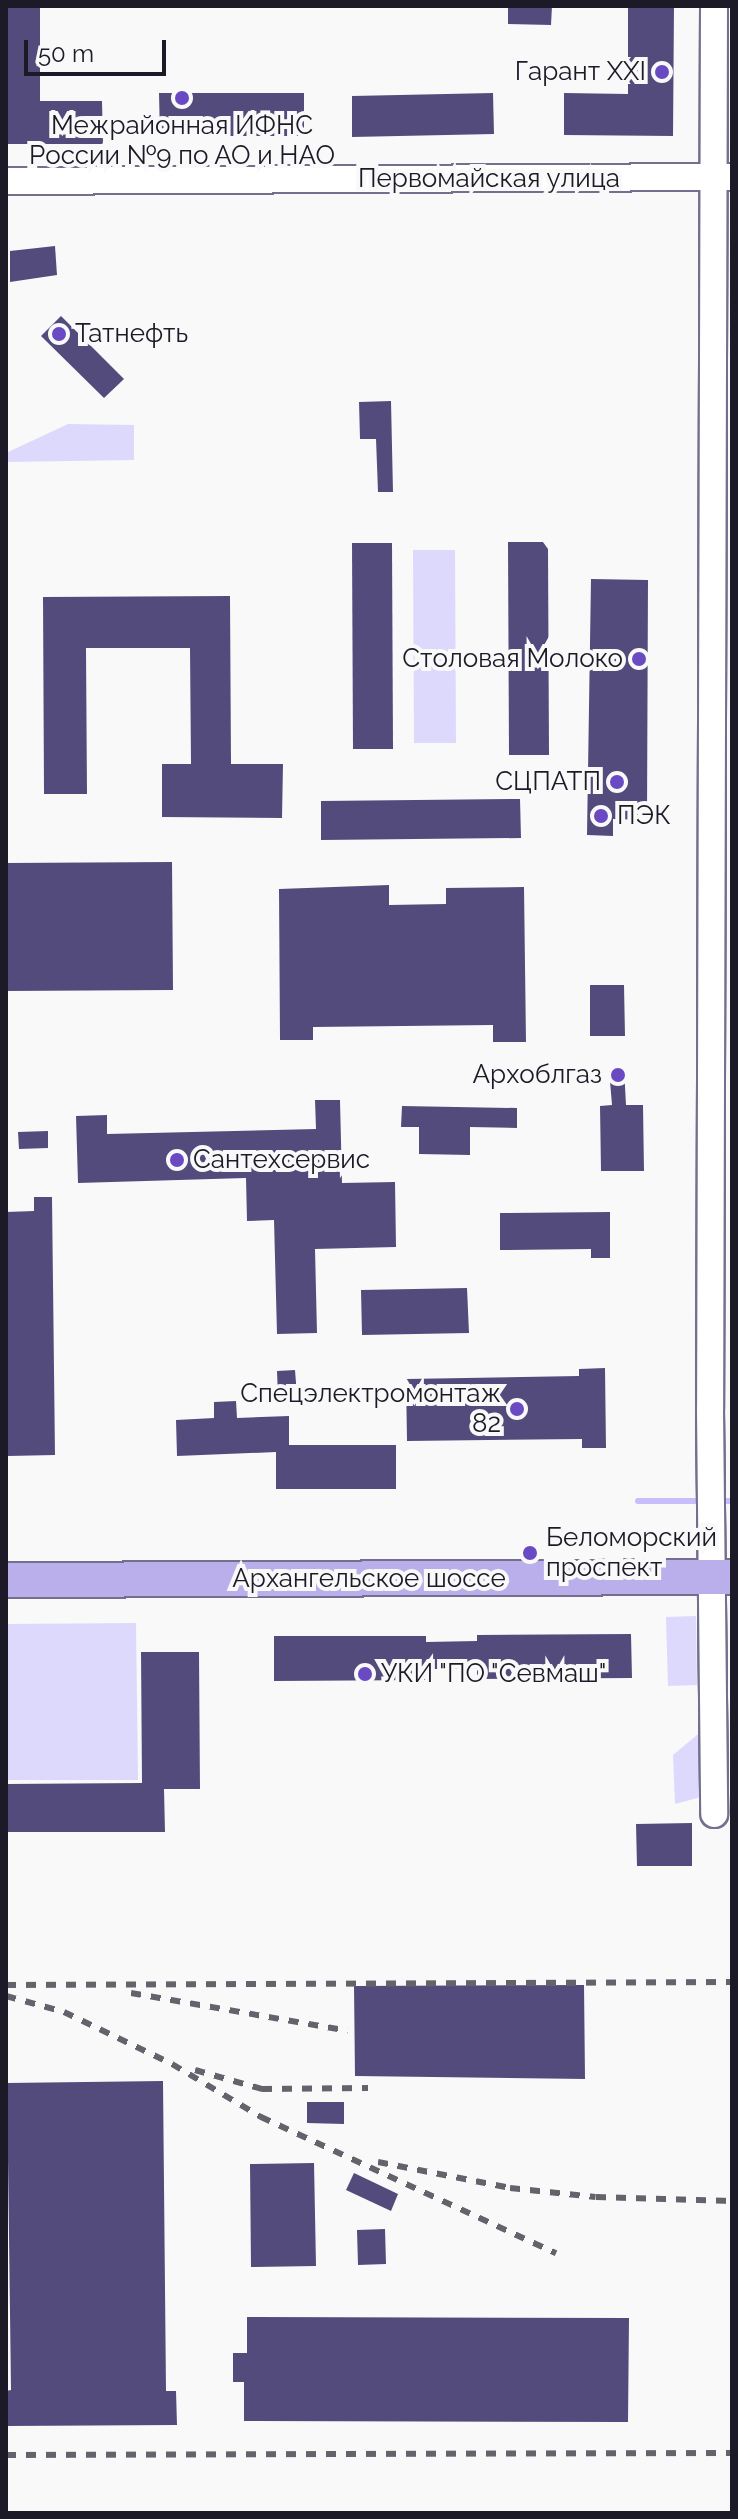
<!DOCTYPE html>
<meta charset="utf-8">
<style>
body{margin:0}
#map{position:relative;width:738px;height:2519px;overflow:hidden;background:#f9f9f9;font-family:Raleway,sans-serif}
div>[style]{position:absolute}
.green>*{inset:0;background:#ddd9fd}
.stream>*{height:6px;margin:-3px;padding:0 3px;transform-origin:3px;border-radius:3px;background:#c7bff9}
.building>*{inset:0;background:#544b7d}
.roads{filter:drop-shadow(2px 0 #746f8f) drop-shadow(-2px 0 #746f8f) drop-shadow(0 2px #746f8f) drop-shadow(0 -2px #746f8f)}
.minor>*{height:26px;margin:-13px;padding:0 13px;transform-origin:13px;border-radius:13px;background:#fff}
.major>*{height:34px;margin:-17px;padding:0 17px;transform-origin:17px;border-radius:17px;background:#baafea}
.rail>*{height:6px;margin-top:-3px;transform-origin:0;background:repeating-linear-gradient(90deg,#64636b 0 10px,transparent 0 20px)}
.dots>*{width:22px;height:22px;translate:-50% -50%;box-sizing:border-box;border:4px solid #f9f9f9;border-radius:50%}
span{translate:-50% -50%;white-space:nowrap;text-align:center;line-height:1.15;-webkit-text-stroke:8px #f9f9f9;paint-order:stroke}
.poi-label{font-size:26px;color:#1c1a27}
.right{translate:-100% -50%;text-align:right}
.left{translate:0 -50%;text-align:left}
.street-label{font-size:26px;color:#1c1a27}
.frame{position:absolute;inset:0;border:8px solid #1c1a27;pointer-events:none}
.scale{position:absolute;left:24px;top:40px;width:142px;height:36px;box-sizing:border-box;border:4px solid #1c1a27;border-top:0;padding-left:10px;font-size:24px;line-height:28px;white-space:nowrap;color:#1c1a27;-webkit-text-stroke:6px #f9f9f9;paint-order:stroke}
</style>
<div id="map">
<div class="green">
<div style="clip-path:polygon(68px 424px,134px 425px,134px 460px,6px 462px,6px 453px)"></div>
<div style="clip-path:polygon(413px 550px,455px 550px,456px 743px,414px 743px)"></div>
<div style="clip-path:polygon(696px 1616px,697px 1685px,668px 1686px,666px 1617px)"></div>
<div style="clip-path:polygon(136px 1623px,138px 1780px,6px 1780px,6px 1624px)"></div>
<div style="clip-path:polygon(703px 1730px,701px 1797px,675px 1804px,673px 1755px)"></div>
</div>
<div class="stream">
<div style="left:638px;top:1501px;width:57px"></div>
<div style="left:726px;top:1501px;width:6px"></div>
</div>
<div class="building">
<div style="clip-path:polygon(6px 6px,40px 6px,40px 101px,102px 101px,103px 144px,6px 144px)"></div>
<div style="clip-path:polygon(508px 6px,552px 6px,551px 25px,508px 24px)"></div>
<div style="clip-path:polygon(628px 6px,674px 6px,673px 136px,564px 135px,564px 93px,628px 94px)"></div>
<div style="clip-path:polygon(159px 93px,304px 93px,304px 136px,160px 136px)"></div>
<div style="clip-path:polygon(493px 93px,494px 134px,352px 137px,352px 96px)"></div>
<div style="clip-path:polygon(55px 246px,57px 275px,10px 282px,10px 251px)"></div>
<div style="clip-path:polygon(61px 316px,124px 379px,104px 398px,41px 336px)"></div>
<div style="clip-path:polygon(391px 401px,393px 492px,378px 492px,376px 439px,360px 439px,359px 402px)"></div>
<div style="clip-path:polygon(508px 542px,543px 542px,548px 549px,549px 755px,509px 755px)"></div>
<div style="clip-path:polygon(352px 543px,392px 543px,393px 749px,353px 749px)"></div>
<div style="clip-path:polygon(591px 579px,648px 580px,647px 820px,613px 819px,613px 836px,587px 835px)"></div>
<div style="clip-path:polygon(230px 596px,231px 764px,283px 764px,282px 818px,162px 817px,162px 764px,191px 764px,190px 648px,86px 648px,87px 794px,44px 794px,43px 597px)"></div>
<div style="clip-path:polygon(520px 799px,521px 838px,321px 840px,321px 801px)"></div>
<div style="clip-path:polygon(172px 862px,173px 990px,6px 991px,6px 863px)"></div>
<div style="clip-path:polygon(389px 885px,389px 905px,446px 904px,446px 888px,524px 887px,526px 1042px,493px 1042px,493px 1025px,313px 1027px,313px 1040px,280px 1040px,279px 889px)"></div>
<div style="clip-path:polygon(590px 985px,624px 985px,625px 1036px,590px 1036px)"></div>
<div style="clip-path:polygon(624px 1068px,626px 1105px,643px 1105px,644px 1171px,601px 1171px,600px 1106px,612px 1105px,609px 1069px)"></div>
<div style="clip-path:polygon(315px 1100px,340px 1100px,342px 1183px,395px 1182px,396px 1247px,315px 1249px,317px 1333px,277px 1334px,274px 1220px,247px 1221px,246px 1178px,78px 1183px,76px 1116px,107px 1115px,107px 1134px,316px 1129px)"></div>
<div style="clip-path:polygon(402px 1106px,517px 1108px,517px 1128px,470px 1127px,470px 1155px,419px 1154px,419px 1127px,401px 1127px)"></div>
<div style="clip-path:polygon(48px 1131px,48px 1148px,19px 1149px,18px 1132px)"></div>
<div style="clip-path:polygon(34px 1197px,52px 1197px,55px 1455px,8px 1456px,6px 1212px,34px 1211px)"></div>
<div style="clip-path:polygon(610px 1212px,610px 1258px,591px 1258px,591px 1249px,500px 1250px,500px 1213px)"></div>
<div style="clip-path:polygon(467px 1288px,469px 1333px,362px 1335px,361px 1290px)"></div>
<div style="clip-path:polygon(605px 1368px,606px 1448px,582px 1448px,582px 1439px,407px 1441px,406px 1379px,579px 1376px,579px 1369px)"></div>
<div style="clip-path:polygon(295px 1370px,297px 1396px,278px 1397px,277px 1371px)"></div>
<div style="clip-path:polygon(236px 1401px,237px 1418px,289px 1416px,289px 1445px,396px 1445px,396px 1489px,276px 1489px,276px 1452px,177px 1456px,176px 1420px,214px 1418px,214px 1402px)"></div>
<div style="clip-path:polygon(631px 1634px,632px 1678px,477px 1679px,477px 1669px,428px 1669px,428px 1680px,274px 1681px,274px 1636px,426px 1636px,426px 1642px,477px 1641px,477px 1635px)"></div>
<div style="clip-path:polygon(141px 1652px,199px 1652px,200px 1789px,164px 1789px,165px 1832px,6px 1832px,6px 1784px,142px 1783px)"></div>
<div style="clip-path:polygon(692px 1823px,692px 1866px,637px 1866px,636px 1824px)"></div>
<div style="clip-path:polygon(584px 1985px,585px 2079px,355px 2076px,354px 1986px)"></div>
<div style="clip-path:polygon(163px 2081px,166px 2391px,176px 2391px,177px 2425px,6px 2426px,6px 2391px,11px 2390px,7px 2083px)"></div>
<div style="clip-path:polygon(307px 2102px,344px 2102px,344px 2124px,307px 2123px)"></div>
<div style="clip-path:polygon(314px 2163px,316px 2266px,251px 2267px,250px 2164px)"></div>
<div style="clip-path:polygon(354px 2173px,398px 2194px,391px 2211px,346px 2190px)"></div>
<div style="clip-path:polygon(385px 2229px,386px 2264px,358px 2265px,357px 2230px)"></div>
<div style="clip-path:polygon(247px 2317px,629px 2318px,628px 2422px,244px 2421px,244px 2382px,233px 2382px,233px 2353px,247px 2353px)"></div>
</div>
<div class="roads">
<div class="minor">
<div style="left:714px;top:6px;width:1404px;rotate:90.16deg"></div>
<div style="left:710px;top:1410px;width:404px;rotate:89.4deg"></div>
<div style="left:6px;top:181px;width:724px;rotate:-0.32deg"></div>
</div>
<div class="major">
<div style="left:6px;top:1580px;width:726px;rotate:-0.24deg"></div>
</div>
</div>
<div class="rail">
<div style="left:6px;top:1985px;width:726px;rotate:-0.24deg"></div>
<div style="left:131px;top:1993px;width:220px;rotate:9.9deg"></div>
<div style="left:6px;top:1996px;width:60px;rotate:15.4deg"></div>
<div style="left:64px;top:2012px;width:120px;rotate:25.7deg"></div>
<div style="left:172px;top:2064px;width:104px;rotate:30.8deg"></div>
<div style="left:261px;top:2117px;width:325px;rotate:24.8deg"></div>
<div style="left:195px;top:2070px;width:70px;rotate:15.8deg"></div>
<div style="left:262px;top:2089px;width:106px;rotate:-0.5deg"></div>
<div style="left:378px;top:2162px;width:135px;rotate:11.1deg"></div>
<div style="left:510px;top:2188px;width:86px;rotate:6deg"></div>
<div style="left:596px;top:2197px;width:136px;rotate:1.7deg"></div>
<div style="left:6px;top:2455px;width:726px;rotate:-0.16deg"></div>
</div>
<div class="dots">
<div style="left:662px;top:72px;background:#694ac3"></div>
<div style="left:182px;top:98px;background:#694ac3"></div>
<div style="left:59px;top:334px;background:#694ac3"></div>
<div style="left:639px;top:659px;background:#694ac3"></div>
<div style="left:617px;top:782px;background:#694ac3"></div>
<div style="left:601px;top:816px;background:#694ac3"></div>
<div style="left:618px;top:1075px;background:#694ac3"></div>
<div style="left:177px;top:1160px;background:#694ac3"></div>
<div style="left:517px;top:1409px;background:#694ac3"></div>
<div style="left:530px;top:1553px;background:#694ac3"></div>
<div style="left:365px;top:1674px;background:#694ac3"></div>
</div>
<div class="poi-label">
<span class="right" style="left:646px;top:72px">Гарант XXI</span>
<span style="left:182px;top:141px">Межрайонная ИФНС<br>России №9 по АО и НАО</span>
<span class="left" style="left:75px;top:334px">Татнефть</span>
<span class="right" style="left:623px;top:659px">Столовая Молоко</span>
<span class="right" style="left:601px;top:782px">СЦПАТП</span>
<span class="left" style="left:617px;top:816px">ПЭК</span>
<span class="right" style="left:602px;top:1075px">Архоблгаз</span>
<span class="left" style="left:193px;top:1160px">Сантехсервис</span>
<span class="right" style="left:501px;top:1409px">Спецэлектромонтаж<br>82</span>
<span class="left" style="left:546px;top:1553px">Беломорский<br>проспект</span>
<span class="left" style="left:381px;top:1674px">УКИ "ПО "Севмаш"</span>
</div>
<div class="street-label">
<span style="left:489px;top:179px">Первомайская улица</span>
<span style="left:369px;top:1579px">Архангельское шоссе</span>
</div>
<div class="frame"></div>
<div class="scale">50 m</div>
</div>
